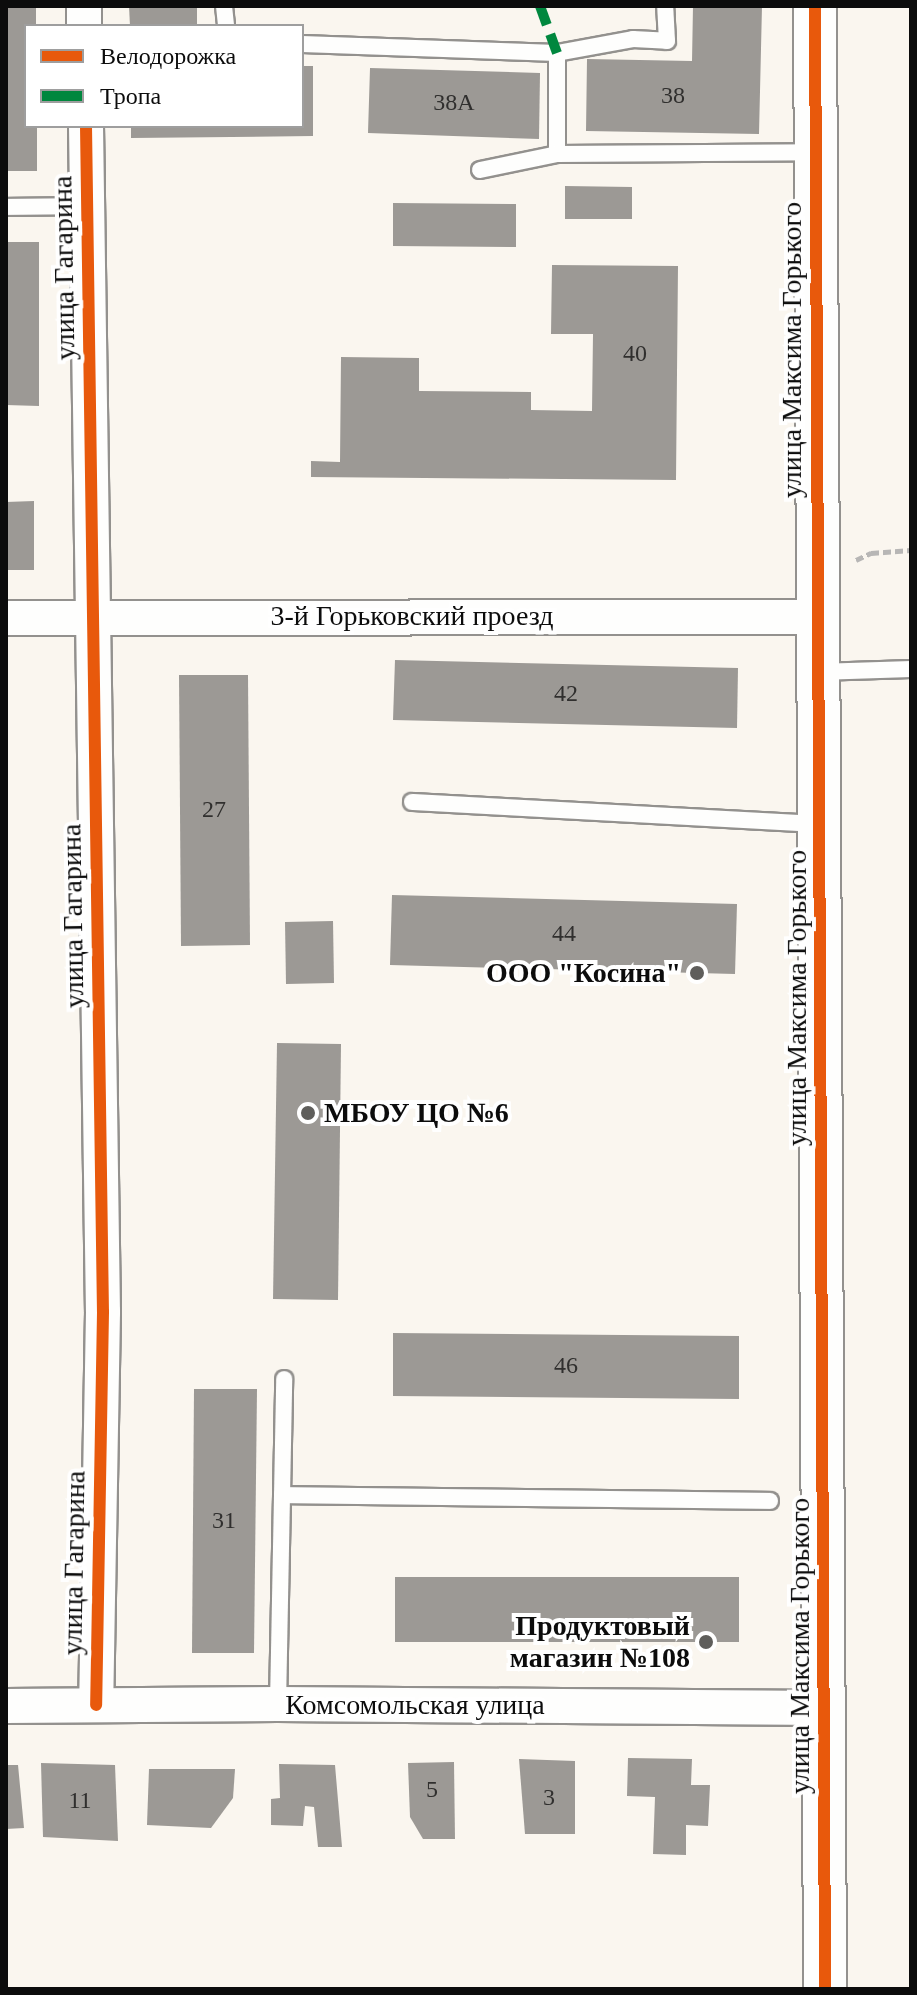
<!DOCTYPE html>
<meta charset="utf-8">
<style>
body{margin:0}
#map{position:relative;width:917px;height:1995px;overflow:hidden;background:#faf6ef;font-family:"Times New Roman",serif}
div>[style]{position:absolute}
.building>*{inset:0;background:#9c9995}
.path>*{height:5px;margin-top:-2.5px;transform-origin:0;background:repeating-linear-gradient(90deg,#b7b6b5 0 8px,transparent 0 12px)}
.roads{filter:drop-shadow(2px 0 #93918e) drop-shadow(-2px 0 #93918e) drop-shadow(0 2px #93918e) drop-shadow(0 -2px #93918e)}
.service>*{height:16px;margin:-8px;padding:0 8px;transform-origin:8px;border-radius:8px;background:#fefefd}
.minor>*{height:34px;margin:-17px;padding:0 17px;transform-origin:17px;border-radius:17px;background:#fefefd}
.tertiary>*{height:42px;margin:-21px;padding:0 21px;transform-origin:21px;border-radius:21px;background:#fefefd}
.quiet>*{height:10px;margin-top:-5px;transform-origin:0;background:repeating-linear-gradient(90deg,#00873e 0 20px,transparent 0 30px)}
.cycleway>*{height:12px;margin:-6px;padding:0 6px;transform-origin:6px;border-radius:6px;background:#e8590c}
.dots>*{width:22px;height:22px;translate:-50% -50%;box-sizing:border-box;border:4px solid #fff;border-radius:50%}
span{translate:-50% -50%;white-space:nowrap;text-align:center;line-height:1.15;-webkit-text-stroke:8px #fff;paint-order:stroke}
.number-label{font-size:24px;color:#302f2e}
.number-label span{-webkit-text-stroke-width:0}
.street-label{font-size:28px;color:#0c0c0c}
.poi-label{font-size:28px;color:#0c0c0c;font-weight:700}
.right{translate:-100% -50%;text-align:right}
.left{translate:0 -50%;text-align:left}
.frame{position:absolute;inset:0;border:8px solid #0c0c0c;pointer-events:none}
.legend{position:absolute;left:24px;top:24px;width:280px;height:104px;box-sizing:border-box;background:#fff;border:2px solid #9e9e9e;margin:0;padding:10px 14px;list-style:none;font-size:24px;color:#0c0c0c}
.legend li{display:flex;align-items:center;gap:16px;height:40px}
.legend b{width:40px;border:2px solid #9e9e9e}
</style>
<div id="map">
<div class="building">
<div style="clip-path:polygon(6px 6px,36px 6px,36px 26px,26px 26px,26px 126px,37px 126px,37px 171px,6px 171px)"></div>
<div style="clip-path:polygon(129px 6px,197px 6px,197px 26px,130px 26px)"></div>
<div style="clip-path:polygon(693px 6px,762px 6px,759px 134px,586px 131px,587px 59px,692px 61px)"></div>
<div style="clip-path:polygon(302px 66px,313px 66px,313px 136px,131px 138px,131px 126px,302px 126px)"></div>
<div style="clip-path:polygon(370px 68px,540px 73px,539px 139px,368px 133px)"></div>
<div style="clip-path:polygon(565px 186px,632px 187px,632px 219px,565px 219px)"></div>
<div style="clip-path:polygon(393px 203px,516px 204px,516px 247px,393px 246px)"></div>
<div style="clip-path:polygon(6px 242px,39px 242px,39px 406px,6px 405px)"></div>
<div style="clip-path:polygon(552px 265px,678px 266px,676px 480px,311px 477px,311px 461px,340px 462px,341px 357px,419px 358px,419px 391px,531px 392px,531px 410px,592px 411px,593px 334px,551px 334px)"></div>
<div style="clip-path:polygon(34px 501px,34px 570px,6px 570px,6px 502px)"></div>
<div style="clip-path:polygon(395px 660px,738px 668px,737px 728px,393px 720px)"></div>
<div style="clip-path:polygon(179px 675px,248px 675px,250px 945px,181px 946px)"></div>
<div style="clip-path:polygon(392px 895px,737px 904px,735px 974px,390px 965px)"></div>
<div style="clip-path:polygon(333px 921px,334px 983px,286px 984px,285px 922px)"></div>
<div style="clip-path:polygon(277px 1043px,341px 1044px,338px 1300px,273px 1299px)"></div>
<div style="clip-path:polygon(393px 1333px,739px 1336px,739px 1399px,393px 1396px)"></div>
<div style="clip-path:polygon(194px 1389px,257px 1389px,254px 1653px,192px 1653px)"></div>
<div style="clip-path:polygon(395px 1577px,739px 1577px,739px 1642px,395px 1642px)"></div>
<div style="clip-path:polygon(628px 1758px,692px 1759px,691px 1785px,710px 1785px,708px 1826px,686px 1825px,686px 1855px,653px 1854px,655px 1797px,627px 1796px)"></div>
<div style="clip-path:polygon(519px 1759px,575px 1761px,575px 1834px,525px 1834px)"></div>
<div style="clip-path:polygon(454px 1762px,455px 1839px,423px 1839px,410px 1817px,408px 1763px)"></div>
<div style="clip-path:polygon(41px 1763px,115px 1765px,118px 1841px,43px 1837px)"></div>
<div style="clip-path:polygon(279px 1764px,335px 1765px,342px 1847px,318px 1847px,314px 1807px,305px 1806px,303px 1826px,271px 1825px,271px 1799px,280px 1798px)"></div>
<div style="clip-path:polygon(6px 1765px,18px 1765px,24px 1828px,6px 1829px)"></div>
<div style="clip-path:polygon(149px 1769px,235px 1769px,233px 1798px,211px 1828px,147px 1825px)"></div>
</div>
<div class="path">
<div style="left:856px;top:560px;width:17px;rotate:-25deg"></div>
<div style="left:871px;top:553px;width:40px;rotate:-4.3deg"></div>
</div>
<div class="roads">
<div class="service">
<div style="left:224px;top:6px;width:20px;rotate:84deg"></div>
<div style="left:302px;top:44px;width:255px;rotate:2deg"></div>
<div style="left:557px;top:53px;width:77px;rotate:-10.4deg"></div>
<div style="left:633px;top:39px;width:34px;rotate:3deg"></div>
<div style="left:667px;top:41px;width:35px;rotate:-93deg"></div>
<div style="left:557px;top:53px;width:101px;rotate:90deg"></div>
<div style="left:557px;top:154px;width:258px;rotate:-0.4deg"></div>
<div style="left:480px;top:170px;width:79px;rotate:-11.7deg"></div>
<div style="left:6px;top:207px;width:81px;rotate:-0.7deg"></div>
<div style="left:818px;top:672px;width:93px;rotate:-1.8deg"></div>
<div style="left:412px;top:802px;width:407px;rotate:3.1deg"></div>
<div style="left:282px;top:1495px;width:488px;rotate:0.7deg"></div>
<div style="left:278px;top:1704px;width:325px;rotate:-88.9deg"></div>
</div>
<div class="minor">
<div style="left:84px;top:6px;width:20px;rotate:90deg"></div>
<div style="left:86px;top:126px;width:1186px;rotate:89.18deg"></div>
<div style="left:103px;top:1312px;width:393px;rotate:91deg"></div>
<div style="left:6px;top:618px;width:811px;rotate:-0.07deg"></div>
<div style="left:6px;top:1706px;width:272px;rotate:-0.4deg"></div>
<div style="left:278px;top:1704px;width:546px;rotate:0.42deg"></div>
</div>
<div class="tertiary">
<div style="left:815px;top:6px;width:1983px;rotate:89.71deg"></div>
</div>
</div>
<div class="quiet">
<div style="left:540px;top:6px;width:50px;rotate:70.1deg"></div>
</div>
<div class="cycleway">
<div style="left:815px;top:6px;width:1983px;rotate:89.71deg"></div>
<div style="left:86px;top:126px;width:1186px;rotate:89.18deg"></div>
<div style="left:103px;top:1312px;width:393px;rotate:91deg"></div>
</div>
<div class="dots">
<div style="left:697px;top:973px;background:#5f5e5b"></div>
<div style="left:308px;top:1113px;background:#5f5e5b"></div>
<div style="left:706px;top:1642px;background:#5f5e5b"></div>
</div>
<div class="number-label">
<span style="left:673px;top:96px">38</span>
<span style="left:454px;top:103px">38А</span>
<span style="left:635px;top:354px">40</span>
<span style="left:566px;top:694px">42</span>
<span style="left:214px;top:810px">27</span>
<span style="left:564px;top:934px">44</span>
<span style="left:566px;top:1366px">46</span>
<span style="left:224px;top:1521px">31</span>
<span style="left:432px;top:1790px">5</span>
<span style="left:549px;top:1798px">3</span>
<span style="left:80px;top:1801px">11</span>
</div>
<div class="street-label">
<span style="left:64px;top:268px;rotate:-91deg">улица Гагарина</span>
<span style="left:792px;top:350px;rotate:-90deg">улица Максима Горького</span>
<span style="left:412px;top:616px">3-й Горьковский проезд</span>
<span style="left:73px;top:916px;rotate:-91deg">улица Гагарина</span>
<span style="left:797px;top:998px;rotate:-90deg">улица Максима Горького</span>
<span style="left:74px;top:1563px;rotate:-89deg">улица Гагарина</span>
<span style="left:800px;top:1646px;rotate:-90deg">улица Максима Горького</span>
<span style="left:415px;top:1705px">Комсомольская улица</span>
</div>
<div class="poi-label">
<span class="right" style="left:681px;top:973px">ООО "Косина"</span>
<span class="left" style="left:324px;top:1113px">МБОУ ЦО №6</span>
<span class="right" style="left:690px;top:1642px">Продуктовый<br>магазин №108</span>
</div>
<div class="frame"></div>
<ul class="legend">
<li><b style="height:10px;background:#e8590c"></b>Велодорожка</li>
<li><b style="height:10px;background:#00873e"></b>Тропа</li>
</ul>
</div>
